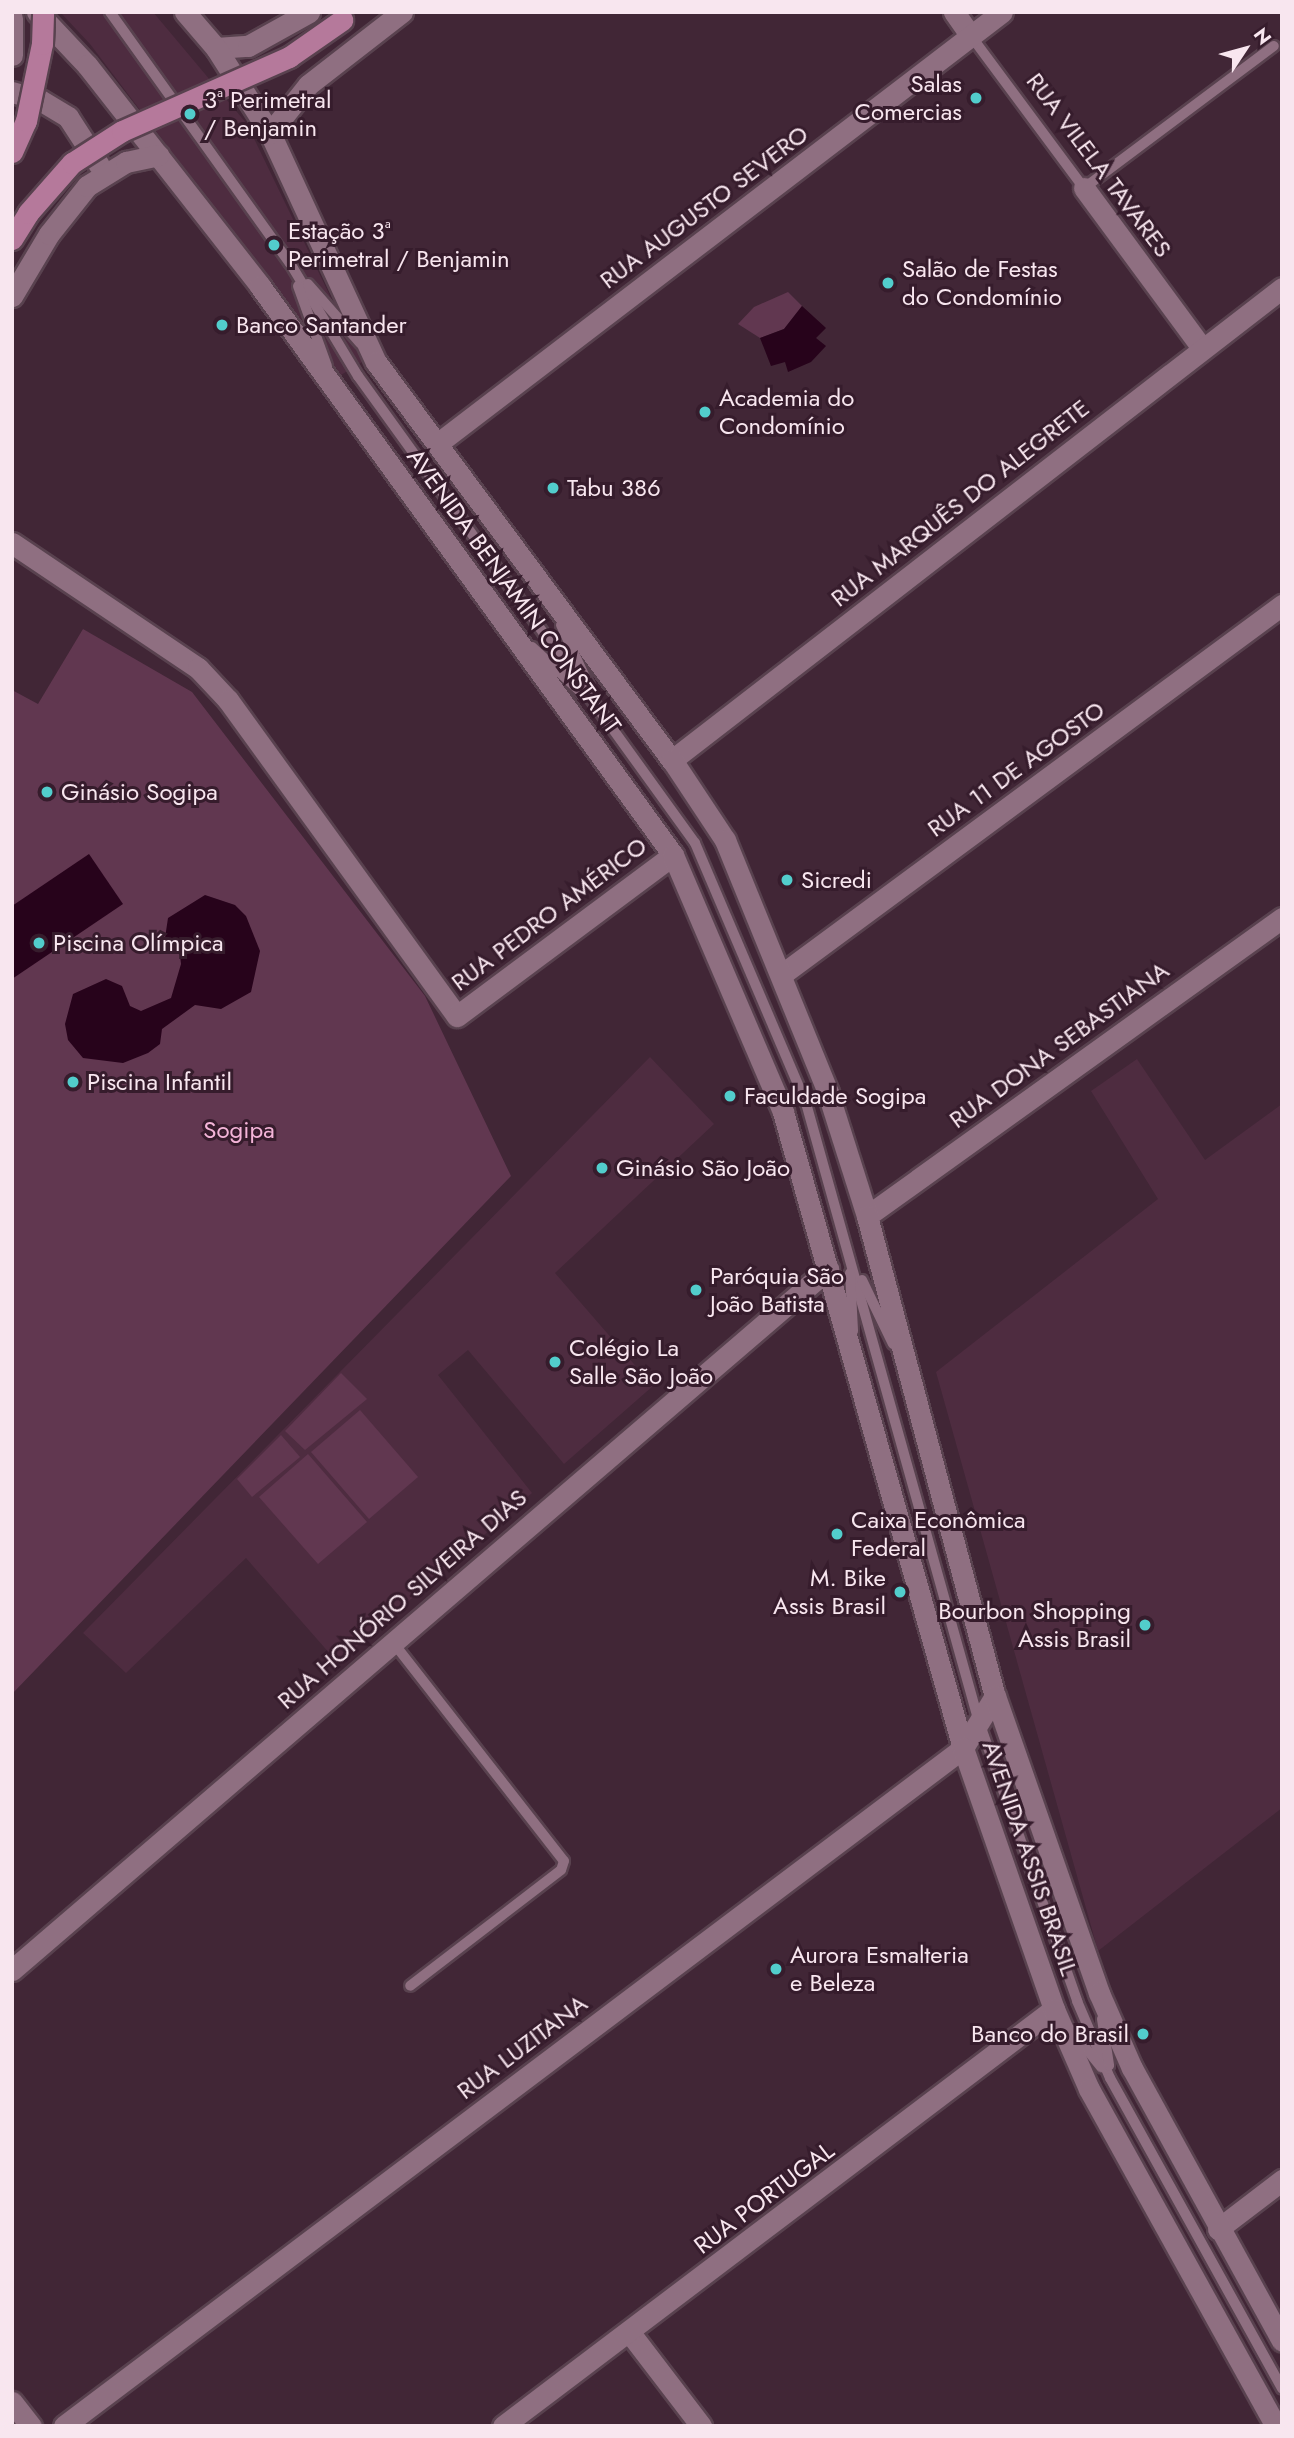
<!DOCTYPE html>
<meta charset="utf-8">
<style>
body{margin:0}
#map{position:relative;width:1294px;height:2438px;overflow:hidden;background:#412636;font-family:Jost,sans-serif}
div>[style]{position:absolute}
.built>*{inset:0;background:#4e2c40}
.green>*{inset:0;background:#613750}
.water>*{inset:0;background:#27031b}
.roads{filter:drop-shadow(2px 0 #59424f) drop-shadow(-2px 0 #59424f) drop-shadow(0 2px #59424f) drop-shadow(0 -2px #59424f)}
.service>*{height:10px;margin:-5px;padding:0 5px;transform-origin:5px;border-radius:5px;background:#8f6f81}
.minor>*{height:21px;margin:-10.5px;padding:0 10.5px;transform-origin:10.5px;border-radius:10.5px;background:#8f6f81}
.tertiary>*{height:21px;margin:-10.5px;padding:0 10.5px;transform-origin:10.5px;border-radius:10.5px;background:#8f6f81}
.secondary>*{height:21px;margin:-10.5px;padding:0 10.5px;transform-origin:10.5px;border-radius:10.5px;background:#8f6f81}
.bridges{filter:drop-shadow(2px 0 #59424f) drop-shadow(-2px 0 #59424f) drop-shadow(0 2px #59424f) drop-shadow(0 -2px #59424f)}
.primary-bridge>*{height:21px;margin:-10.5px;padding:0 10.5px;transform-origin:10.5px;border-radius:10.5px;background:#b5799b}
.dots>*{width:19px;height:19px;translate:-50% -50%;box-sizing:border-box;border:4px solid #361c2c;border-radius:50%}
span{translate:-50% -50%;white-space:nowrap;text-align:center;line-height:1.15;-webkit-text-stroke:6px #361c2c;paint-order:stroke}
.poi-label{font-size:24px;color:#f8e6ef}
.right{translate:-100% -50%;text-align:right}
.left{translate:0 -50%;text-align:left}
.street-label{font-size:24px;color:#f8e6ef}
.park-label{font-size:24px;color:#f4b4d8}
.frame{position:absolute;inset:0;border:14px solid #f8e6ef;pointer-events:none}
.north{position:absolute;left:1210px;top:14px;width:70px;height:70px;-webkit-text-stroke:5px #361c2c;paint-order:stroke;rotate:54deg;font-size:19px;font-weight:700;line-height:28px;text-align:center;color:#f8e6ef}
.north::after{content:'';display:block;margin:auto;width:24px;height:32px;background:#f8e6ef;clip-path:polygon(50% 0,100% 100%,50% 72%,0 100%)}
</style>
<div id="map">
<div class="built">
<div style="clip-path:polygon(60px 12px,153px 12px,247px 124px,362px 362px,341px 375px,90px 44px)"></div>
<div style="clip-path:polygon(650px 1057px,714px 1124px,555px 1273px,653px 1386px,564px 1464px,468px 1350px,438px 1375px,532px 1493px,338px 1663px,246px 1558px,126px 1673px,83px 1633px)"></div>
<div style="clip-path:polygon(1137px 1059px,1205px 1160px,1282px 1104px,1282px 1808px,1098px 1951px,936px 1372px,1158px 1199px,1091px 1091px)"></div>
</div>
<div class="green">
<div style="clip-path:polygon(788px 292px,802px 306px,784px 329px,760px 338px,738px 324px,754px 307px)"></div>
<div style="clip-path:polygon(83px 629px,192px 692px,425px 996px,511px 1176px,12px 1694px,12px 690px,38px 704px)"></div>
<div style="clip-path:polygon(341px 1373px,367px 1399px,305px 1450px,285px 1431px)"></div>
<div style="clip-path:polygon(360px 1410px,418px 1477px,369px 1519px,311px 1452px)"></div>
<div style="clip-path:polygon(281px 1435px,300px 1457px,252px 1497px,237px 1479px)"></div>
<div style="clip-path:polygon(308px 1454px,367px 1522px,318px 1564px,259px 1497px)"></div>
</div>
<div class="water">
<div style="clip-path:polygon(802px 306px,826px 328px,816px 338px,826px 346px,811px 362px,788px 372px,785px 362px,771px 366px,760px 338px,784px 329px)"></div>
<div style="clip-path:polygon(89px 854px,123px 904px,12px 979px,12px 906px)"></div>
<div style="clip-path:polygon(205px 895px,235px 905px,246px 916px,260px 951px,251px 992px,221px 1009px,195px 1005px,162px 1029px,160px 1044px,148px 1053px,123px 1063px,83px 1058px,68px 1040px,65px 1024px,73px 994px,106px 979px,122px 986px,130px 1006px,141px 1011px,171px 998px,181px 964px,180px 955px,165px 938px,168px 918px)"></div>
</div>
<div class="roads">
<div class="service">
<div style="left:110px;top:12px;width:309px;rotate:54.4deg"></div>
<div style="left:290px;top:263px;width:132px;rotate:59deg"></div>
<div style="left:358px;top:376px;width:576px;rotate:54.18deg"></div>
<div style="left:695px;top:843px;width:283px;rotate:66.9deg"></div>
<div style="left:806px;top:1103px;width:643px;rotate:74.39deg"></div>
<div style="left:979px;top:1722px;width:296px;rotate:70.6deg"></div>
<div style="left:1077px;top:2001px;width:84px;rotate:66.8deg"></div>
<div style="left:1110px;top:2078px;width:355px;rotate:61deg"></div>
<div style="left:971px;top:36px;width:189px;rotate:53.4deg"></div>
<div style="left:1084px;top:188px;width:237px;rotate:-36.8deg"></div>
<div style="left:308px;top:284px;width:79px;rotate:48.6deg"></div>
<div style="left:298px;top:286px;width:85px;rotate:70.1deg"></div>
<div style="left:561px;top:625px;width:67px;rotate:65.3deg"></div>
<div style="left:532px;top:647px;width:68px;rotate:42.6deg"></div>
<div style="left:850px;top:1273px;width:58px;rotate:87deg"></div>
<div style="left:862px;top:1280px;width:71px;rotate:64.2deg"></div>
<div style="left:392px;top:1641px;width:279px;rotate:52deg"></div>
<div style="left:564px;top:1861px;width:9px;rotate:108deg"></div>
<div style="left:561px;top:1870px;width:190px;rotate:142.5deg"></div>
<div style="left:1102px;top:2019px;width:47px;rotate:81.3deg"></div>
<div style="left:1071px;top:2030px;width:48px;rotate:51deg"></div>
</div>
<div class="minor">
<div style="left:954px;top:12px;width:29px;rotate:55deg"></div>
<div style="left:216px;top:48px;width:32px;rotate:-4deg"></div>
<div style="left:248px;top:46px;width:70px;rotate:-29.1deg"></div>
<div style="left:1084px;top:188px;width:199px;rotate:53.6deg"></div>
<div style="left:437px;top:444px;width:711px;rotate:-37.4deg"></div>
<div style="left:12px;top:543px;width:224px;rotate:33.9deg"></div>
<div style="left:198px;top:668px;width:44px;rotate:46.8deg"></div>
<div style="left:228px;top:700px;width:390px;rotate:54.1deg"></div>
<div style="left:457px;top:1016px;width:269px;rotate:-36.7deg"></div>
<div style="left:672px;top:760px;width:771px;rotate:-37.73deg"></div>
<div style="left:781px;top:975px;width:623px;rotate:-36.45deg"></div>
<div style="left:12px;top:1970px;width:1076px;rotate:-40.66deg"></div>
<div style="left:1218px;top:2229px;width:81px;rotate:-37.4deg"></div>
<div style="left:630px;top:2333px;width:117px;rotate:52.6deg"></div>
<div style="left:503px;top:2426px;width:691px;rotate:-37.12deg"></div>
</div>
<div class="tertiary">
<div style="left:867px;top:1216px;width:511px;rotate:-35.68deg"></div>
<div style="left:12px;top:2402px;width:31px;rotate:52deg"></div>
<div style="left:64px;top:2426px;width:1126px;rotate:-37.02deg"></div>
<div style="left:963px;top:1748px;width:61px;rotate:-58.4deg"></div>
</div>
<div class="secondary">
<div style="left:37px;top:12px;width:73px;rotate:46.7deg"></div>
<div style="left:87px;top:65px;width:281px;rotate:51.9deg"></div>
<div style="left:260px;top:286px;width:703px;rotate:54.03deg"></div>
<div style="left:673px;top:855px;width:280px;rotate:66.8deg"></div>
<div style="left:783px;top:1112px;width:661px;rotate:74.2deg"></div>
<div style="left:963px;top:1748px;width:276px;rotate:70.8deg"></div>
<div style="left:1054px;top:2009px;width:87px;rotate:66.4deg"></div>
<div style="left:1089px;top:2089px;width:385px;rotate:61deg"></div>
<div style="left:185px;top:12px;width:48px;rotate:49.3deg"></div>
<div style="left:216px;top:48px;width:101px;rotate:57.6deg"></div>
<div style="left:270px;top:133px;width:252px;rotate:65.2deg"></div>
<div style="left:376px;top:362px;width:496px;rotate:53.4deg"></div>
<div style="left:672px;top:760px;width:96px;rotate:56.5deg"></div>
<div style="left:725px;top:840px;width:273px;rotate:67.8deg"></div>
<div style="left:828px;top:1093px;width:129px;rotate:72.4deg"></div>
<div style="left:867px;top:1216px;width:497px;rotate:75.1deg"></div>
<div style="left:995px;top:1696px;width:315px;rotate:70.7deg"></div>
<div style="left:1099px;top:1993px;width:82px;rotate:66.3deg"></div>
<div style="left:1132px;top:2068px;width:311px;rotate:61.2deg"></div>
<div style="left:12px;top:18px;width:37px;rotate:90deg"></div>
<div style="left:12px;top:92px;width:29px;rotate:16deg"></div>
<div style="left:40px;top:100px;width:33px;rotate:31deg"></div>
<div style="left:68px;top:117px;width:57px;rotate:57.1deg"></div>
<div style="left:270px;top:133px;width:61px;rotate:-51.6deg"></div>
<div style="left:308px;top:85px;width:119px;rotate:-37.8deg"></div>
<div style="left:12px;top:296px;width:72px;rotate:-59.2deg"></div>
<div style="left:49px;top:234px;width:61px;rotate:-51.6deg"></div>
<div style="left:87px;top:186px;width:46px;rotate:-31.6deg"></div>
<div style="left:126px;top:162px;width:33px;rotate:-12deg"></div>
</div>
</div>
<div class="bridges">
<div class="primary-bridge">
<div style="left:12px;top:152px;width:34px;rotate:-66deg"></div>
<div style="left:26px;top:121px;width:79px;rotate:-78.3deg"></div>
<div style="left:42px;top:44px;width:32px;rotate:-88deg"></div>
<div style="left:12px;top:239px;width:31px;rotate:-58deg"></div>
<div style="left:28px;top:213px;width:67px;rotate:-48.7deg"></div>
<div style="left:72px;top:163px;width:59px;rotate:-32.6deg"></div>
<div style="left:122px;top:131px;width:183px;rotate:-23.9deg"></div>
<div style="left:289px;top:57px;width:65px;rotate:-34.9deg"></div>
</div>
</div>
<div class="dots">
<div style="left:976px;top:98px;background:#52cdcc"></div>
<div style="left:190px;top:114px;background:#52cdcc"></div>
<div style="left:274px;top:245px;background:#52cdcc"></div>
<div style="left:888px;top:283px;background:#52cdcc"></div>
<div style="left:222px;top:325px;background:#52cdcc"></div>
<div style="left:705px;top:412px;background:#52cdcc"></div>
<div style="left:553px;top:488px;background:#52cdcc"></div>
<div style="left:47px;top:792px;background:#52cdcc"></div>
<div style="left:787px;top:880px;background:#52cdcc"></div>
<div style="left:39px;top:943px;background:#52cdcc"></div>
<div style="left:73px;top:1082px;background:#52cdcc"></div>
<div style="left:730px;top:1096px;background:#52cdcc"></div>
<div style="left:602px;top:1168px;background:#52cdcc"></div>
<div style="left:696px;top:1290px;background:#52cdcc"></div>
<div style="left:555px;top:1362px;background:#52cdcc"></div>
<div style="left:837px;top:1534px;background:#52cdcc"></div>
<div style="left:900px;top:1592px;background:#52cdcc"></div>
<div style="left:1145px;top:1625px;background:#52cdcc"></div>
<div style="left:776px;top:1969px;background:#52cdcc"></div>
<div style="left:1143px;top:2034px;background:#52cdcc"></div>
</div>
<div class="poi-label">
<span class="right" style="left:962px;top:98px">Salas<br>Comercias</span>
<span class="left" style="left:204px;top:114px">3ª Perimetral<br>/ Benjamin</span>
<span class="left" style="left:288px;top:245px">Estação 3ª<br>Perimetral / Benjamin</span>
<span class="left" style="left:902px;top:283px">Salão de Festas<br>do Condomínio</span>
<span class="left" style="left:236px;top:325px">Banco Santander</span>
<span class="left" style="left:719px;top:412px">Academia do<br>Condomínio</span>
<span class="left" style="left:567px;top:488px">Tabu 386</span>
<span class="left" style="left:61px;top:792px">Ginásio Sogipa</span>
<span class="left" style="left:801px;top:880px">Sicredi</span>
<span class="left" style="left:53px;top:943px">Piscina Olímpica</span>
<span class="left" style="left:87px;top:1082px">Piscina Infantil</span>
<span class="left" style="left:744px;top:1096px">Faculdade Sogipa</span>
<span class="left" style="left:616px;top:1168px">Ginásio São João</span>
<span class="left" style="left:710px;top:1290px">Paróquia São<br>João Batista</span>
<span class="left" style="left:569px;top:1362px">Colégio La<br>Salle São João</span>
<span class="left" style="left:851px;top:1534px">Caixa Econômica<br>Federal</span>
<span class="right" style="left:886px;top:1592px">M. Bike<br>Assis Brasil</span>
<span class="right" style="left:1131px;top:1625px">Bourbon Shopping<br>Assis Brasil</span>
<span class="left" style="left:790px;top:1969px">Aurora Esmalteria<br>e Beleza</span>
<span class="right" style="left:1129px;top:2034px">Banco do Brasil</span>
</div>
<div class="street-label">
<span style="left:1099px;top:165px;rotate:53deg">RUA VILELA TAVARES</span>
<span style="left:704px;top:207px;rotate:-37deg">RUA AUGUSTO SEVERO</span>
<span style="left:960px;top:503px;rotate:-38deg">RUA MARQUÊS DO ALEGRETE</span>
<span style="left:514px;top:591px;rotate:54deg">AVENIDA BENJAMIN CONSTANT</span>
<span style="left:1016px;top:769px;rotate:-36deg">RUA 11 DE AGOSTO</span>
<span style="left:549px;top:914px;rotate:-37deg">RUA PEDRO AMÉRICO</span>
<span style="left:1059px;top:1045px;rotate:-36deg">RUA DONA SEBASTIANA</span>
<span style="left:402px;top:1599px;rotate:-41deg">RUA HONÓRIO SILVEIRA DIAS</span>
<span style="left:1030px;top:1858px;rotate:71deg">AVENIDA ASSIS BRASIL</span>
<span style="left:522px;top:2047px;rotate:-37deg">RUA LUZITANA</span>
<span style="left:764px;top:2198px;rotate:-37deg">RUA PORTUGAL</span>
</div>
<div class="park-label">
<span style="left:239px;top:1130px">Sogipa</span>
</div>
<div class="frame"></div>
<div class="north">N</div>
</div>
